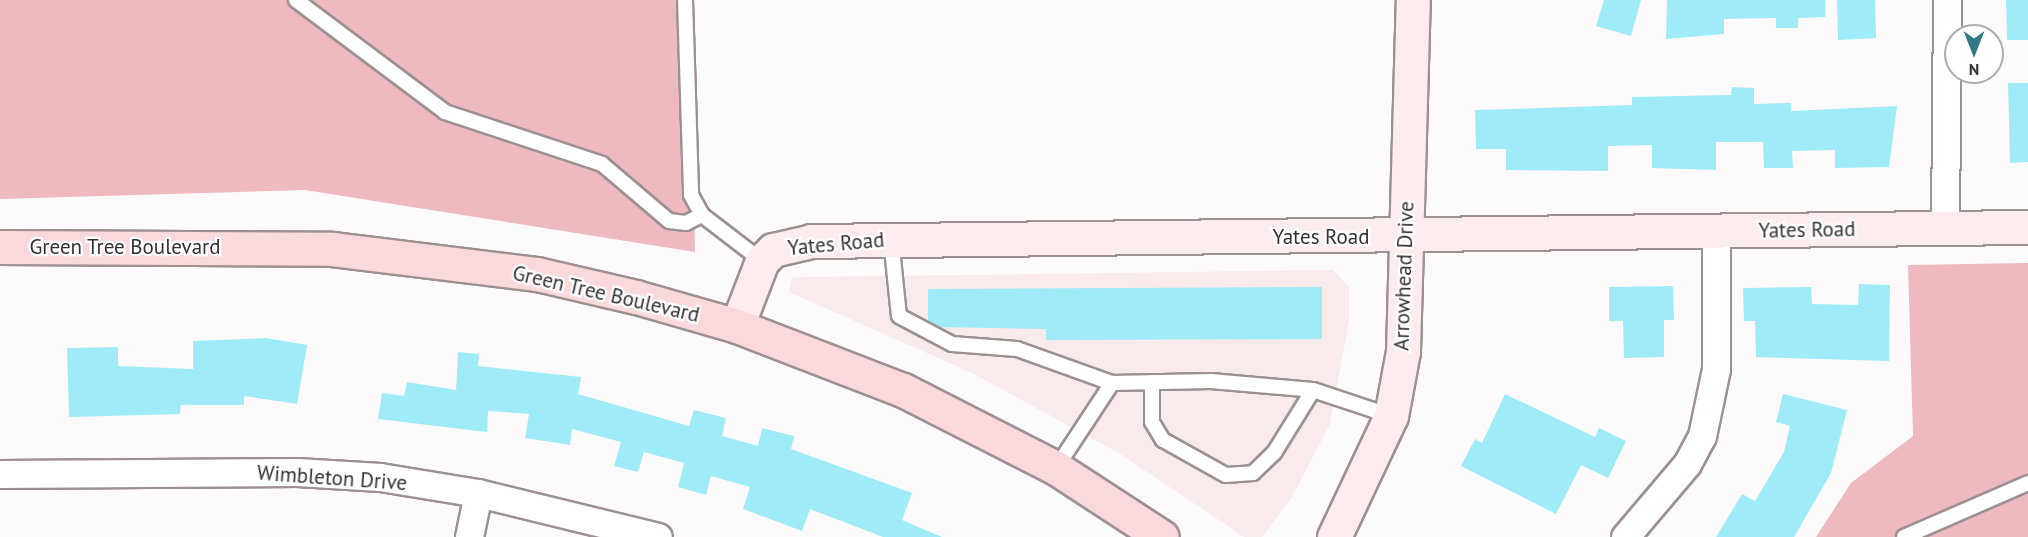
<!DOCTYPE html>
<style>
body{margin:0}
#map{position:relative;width:2028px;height:537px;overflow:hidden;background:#fdfafb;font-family:"PT Sans",sans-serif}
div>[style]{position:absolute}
.built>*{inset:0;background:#f9ebec}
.green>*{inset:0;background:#eeb9bf}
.building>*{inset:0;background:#a0ebf8}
.roads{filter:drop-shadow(2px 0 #9d9091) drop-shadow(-2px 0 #9d9091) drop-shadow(0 2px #9d9091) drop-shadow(0 -2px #9d9091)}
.lane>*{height:14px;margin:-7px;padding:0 7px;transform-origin:7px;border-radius:7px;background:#fff}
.street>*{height:27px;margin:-13.5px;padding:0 13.5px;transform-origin:13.5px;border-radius:13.5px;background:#fff}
.secondary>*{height:33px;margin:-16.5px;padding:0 16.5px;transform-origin:16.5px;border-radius:16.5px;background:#fdecee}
.primary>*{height:33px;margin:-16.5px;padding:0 16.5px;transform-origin:16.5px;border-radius:16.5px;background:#fad9dd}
span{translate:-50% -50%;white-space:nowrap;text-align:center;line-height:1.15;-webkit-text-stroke:4.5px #fff;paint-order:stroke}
.street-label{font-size:21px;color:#342f30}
.north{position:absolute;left:1944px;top:24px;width:60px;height:60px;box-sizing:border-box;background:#fff;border:2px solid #aeacac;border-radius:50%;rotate:180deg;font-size:16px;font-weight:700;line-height:24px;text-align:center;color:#342f30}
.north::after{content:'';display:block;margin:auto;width:21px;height:27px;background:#337985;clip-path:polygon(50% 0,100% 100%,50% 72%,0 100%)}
</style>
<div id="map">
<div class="built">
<div style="clip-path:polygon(1333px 270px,1349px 287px,1349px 321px,1330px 424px,1292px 497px,1262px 537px,1244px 537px,1117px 452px,972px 373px,789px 292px,792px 278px,799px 277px)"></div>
</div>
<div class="green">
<div style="clip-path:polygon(0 0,691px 0,695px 252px,305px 190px,0 199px)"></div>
<div style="clip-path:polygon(2028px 263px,2028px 537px,1816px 537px,1851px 483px,1913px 436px,1908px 265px)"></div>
</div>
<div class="building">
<div style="clip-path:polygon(1604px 0,1641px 0,1631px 36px,1596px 26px)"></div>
<div style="clip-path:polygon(1667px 0,1825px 0,1825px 17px,1798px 18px,1798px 28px,1776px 28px,1776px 18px,1724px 19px,1724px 34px,1666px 39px)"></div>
<div style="clip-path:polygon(1837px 0,1875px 0,1876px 38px,1838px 40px)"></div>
<div style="clip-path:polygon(2006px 0,2028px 0,2028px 40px,2007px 40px)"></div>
<div style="clip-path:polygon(2008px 83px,2028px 83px,2028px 162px,2010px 163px)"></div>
<div style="clip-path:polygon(1732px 87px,1754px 88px,1754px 104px,1791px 103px,1791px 111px,1897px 106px,1889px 167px,1835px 168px,1835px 150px,1792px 151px,1793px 168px,1764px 168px,1763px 142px,1716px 142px,1716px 170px,1652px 168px,1652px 145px,1608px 146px,1608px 171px,1506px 170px,1506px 149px,1476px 149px,1475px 110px,1632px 105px,1632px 97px,1731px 95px)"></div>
<div style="clip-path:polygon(1859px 284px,1890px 285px,1889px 361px,1756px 357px,1755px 321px,1744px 321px,1743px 288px,1811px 287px,1812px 304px,1858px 305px)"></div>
<div style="clip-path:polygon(1673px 286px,1674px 320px,1664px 320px,1664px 357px,1624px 358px,1623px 321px,1609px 321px,1609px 287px)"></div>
<div style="clip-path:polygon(1322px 287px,1322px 339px,1046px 340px,1046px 329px,938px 327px,928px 321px,928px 289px)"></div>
<div style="clip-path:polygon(266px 338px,307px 345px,297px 404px,244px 396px,244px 405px,181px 405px,180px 414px,69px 417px,67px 348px,118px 347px,118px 366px,193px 369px,193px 341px)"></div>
<div style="clip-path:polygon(458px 352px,479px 354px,478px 366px,581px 377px,578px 394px,689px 426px,694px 410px,726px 418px,722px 436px,758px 446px,762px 428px,794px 436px,791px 449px,912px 493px,902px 520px,942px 537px,883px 537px,810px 509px,802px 531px,743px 509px,750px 487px,711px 476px,706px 495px,678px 487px,684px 463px,644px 452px,638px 472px,614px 466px,621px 442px,572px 429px,570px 445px,525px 438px,529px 414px,488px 411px,487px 432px,378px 419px,382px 393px,404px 396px,407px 382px,456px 390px)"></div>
<div style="clip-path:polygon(1505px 394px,1595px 437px,1599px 428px,1626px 441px,1608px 478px,1581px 465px,1556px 514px,1461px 466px,1475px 439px,1482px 443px)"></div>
<div style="clip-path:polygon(1783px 394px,1847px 410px,1831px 473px,1794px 537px,1716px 537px,1742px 494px,1755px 501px,1784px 452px,1790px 426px,1776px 422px)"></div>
</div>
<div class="roads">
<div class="lane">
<div style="left:296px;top:0;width:186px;rotate:36.9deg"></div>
<div style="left:445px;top:112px;width:165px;rotate:18.3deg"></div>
<div style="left:602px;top:164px;width:88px;rotate:40.4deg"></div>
<div style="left:669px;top:221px;width:17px;rotate:7deg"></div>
<div style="left:686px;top:223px;width:18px;rotate:-27deg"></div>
<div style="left:685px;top:0;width:195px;rotate:88.2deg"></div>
<div style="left:691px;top:195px;width:23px;rotate:61deg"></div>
<div style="left:702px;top:215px;width:76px;rotate:37.5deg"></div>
<div style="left:891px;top:239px;width:77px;rotate:84.1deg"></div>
<div style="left:899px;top:316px;width:60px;rotate:27.8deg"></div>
<div style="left:952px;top:344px;width:65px;rotate:4.4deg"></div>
<div style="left:1017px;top:349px;width:101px;rotate:19.7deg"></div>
<div style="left:1112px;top:383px;width:99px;rotate:-1.2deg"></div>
<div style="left:1211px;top:381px;width:102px;rotate:5deg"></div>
<div style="left:1313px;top:390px;width:82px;rotate:18.4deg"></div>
<div style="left:1152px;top:382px;width:40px;rotate:90deg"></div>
<div style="left:1152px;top:422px;width:21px;rotate:59deg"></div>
<div style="left:1163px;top:440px;width:72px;rotate:29.1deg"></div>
<div style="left:1226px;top:475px;width:27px;rotate:-4deg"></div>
<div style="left:1253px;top:473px;width:29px;rotate:-44deg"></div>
<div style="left:1274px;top:453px;width:74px;rotate:-58.2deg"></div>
<div style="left:1056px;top:468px;width:102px;rotate:-56.6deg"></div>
<div style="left:1904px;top:537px;width:135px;rotate:-23.5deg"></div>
</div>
<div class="street">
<div style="left:1945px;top:228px;width:228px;rotate:-89.5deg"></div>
<div style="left:0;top:474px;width:297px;rotate:-0.4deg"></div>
<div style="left:297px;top:472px;width:83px;rotate:3.4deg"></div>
<div style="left:380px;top:477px;width:99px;rotate:9.3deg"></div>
<div style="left:478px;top:493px;width:185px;rotate:13.7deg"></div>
<div style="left:469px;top:537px;width:45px;rotate:-78.4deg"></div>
<div style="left:1625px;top:537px;width:96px;rotate:-49.7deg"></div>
<div style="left:1687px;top:464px;width:32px;rotate:-62deg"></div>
<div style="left:1702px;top:436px;width:68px;rotate:-78.2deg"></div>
<div style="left:1716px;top:369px;width:137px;rotate:-90deg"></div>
</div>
<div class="secondary">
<div style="left:737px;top:326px;width:70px;rotate:-69deg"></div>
<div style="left:762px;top:261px;width:16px;rotate:-45deg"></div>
<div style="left:773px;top:250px;width:39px;rotate:-13deg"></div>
<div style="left:811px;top:241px;width:1217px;rotate:-0.66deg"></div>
<div style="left:1334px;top:537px;width:134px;rotate:-64.8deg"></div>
<div style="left:1391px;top:416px;width:66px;rotate:-79.5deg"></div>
<div style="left:1403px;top:351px;width:351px;rotate:-88.4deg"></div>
</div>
<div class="primary">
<div style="left:0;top:247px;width:332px;rotate:0.3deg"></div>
<div style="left:332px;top:249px;width:207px;rotate:7deg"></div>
<div style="left:537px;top:274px;width:102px;rotate:13.1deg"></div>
<div style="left:636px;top:297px;width:105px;rotate:16deg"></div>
<div style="left:737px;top:326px;width:178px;rotate:21.1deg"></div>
<div style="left:903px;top:390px;width:172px;rotate:27deg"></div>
<div style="left:1056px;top:468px;width:126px;rotate:33.1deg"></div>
</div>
</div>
<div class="street-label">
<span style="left:1807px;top:230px;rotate:-1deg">Yates Road</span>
<span style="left:1321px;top:237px">Yates Road</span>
<span style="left:836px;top:244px;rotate:-5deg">Yates Road</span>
<span style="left:125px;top:247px">Green Tree Boulevard</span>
<span style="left:1404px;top:276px;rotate:-88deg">Arrowhead Drive</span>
<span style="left:606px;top:294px;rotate:13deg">Green Tree Boulevard</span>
<span style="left:332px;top:478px;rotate:4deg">Wimbleton Drive</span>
</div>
<div class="north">N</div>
</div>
